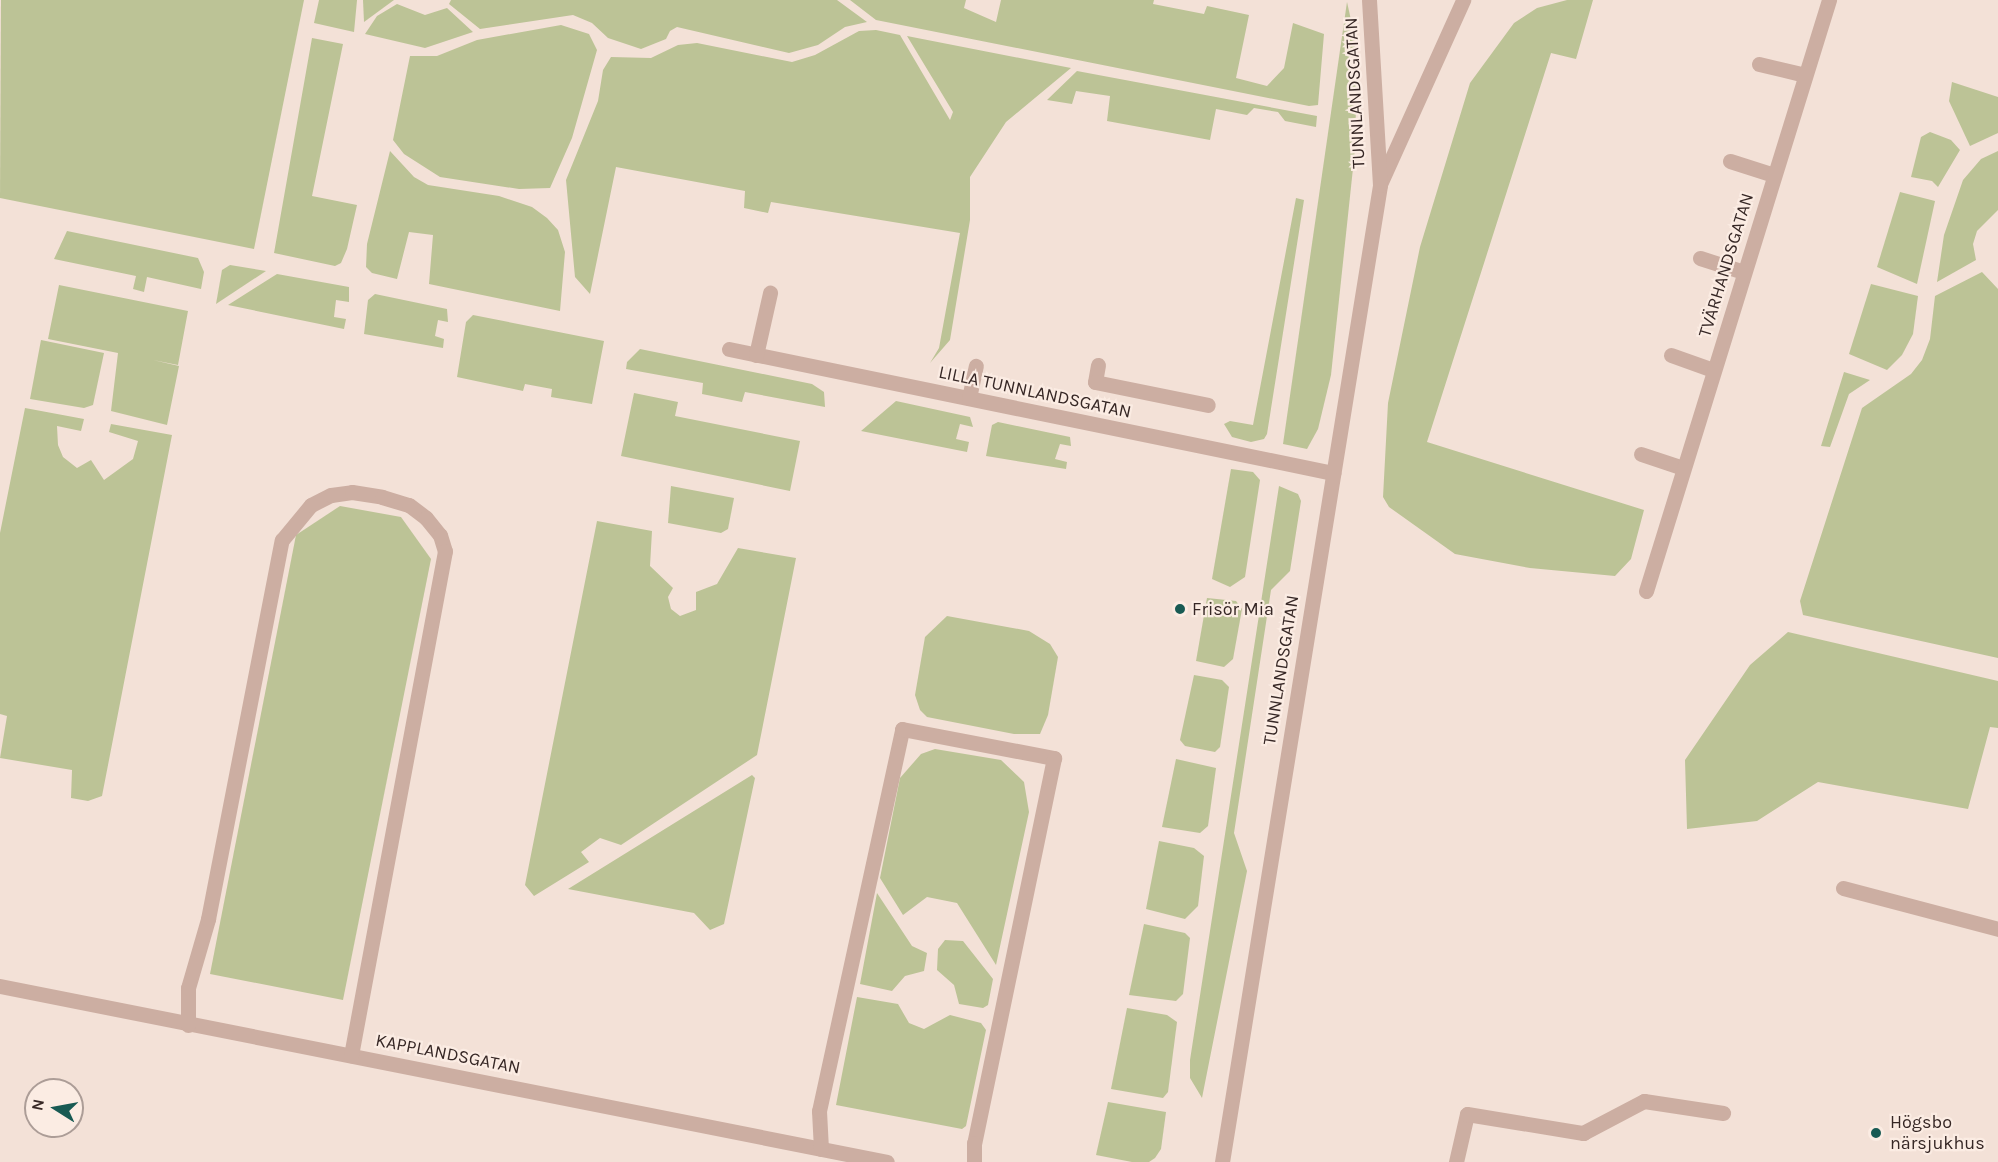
<!DOCTYPE html>
<meta charset="utf-8">
<style>
body{margin:0}
#map{position:relative;width:1998px;height:1162px;overflow:hidden;background:#f3e1d7;font-family:Karla,sans-serif}
div>[style]{position:absolute}
.green>*{inset:0;background:#bcc396}
.minor>*{height:15px;margin:-7.5px;padding:0 7.5px;transform-origin:7.5px;border-radius:7.5px;background:#ccaea2}
.dots>*{width:16px;height:16px;translate:-50% -50%;box-sizing:border-box;border:3px solid #fbece3;border-radius:50%}
span{translate:-50% -50%;white-space:nowrap;text-align:center;line-height:1.15;-webkit-text-stroke:4.5px #fbece3;paint-order:stroke}
.street-label{font-size:18px;color:#362725}
.poi-label{font-size:18px;color:#362725}
.left{translate:0 -50%;text-align:left}
.north{position:absolute;left:24px;top:1078px;width:60px;height:60px;box-sizing:border-box;background:#fbece3;border:2px solid #ac9d97;border-radius:50%;rotate:281deg;font-size:16px;font-weight:700;line-height:24px;text-align:center;color:#362725}
.north::after{content:'';display:block;margin:auto;width:21px;height:27px;background:#185a53;clip-path:polygon(50% 0,100% 100%,50% 72%,0 100%)}
</style>
<div id="map">
<div class="green">
<div style="clip-path:polygon(1px 0,304px 0,254px 249px,0 198px)"></div>
<div style="clip-path:polygon(319px 0,357px 0,354px 32px,314px 23px)"></div>
<div style="clip-path:polygon(363px 0,394px 0,364px 22px)"></div>
<div style="clip-path:polygon(451px 0,837px 0,867px 22px,845px 27px,818px 45px,789px 53px,677px 27px,670px 31px,666px 39px,641px 49px,608px 38px,592px 23px,573px 15px,480px 29px,449px 4px)"></div>
<div style="clip-path:polygon(850px 0,966px 0,964px 8px,996px 22px,1001px 0,1154px 0,1153px 4px,1204px 14px,1207px 6px,1249px 15px,1236px 78px,1267px 86px,1284px 68px,1293px 23px,1324px 34px,1318px 105px,1309px 106px,876px 20px)"></div>
<div style="clip-path:polygon(1567px 0,1593px 0,1576px 59px,1551px 53px,1427px 442px,1644px 510px,1631px 559px,1615px 576px,1530px 568px,1455px 554px,1389px 507px,1383px 497px,1388px 403px,1420px 247px,1470px 83px,1514px 23px,1537px 8px)"></div>
<div style="clip-path:polygon(1347px 2px,1355px 38px,1356px 140px,1331px 375px,1318px 429px,1307px 449px,1283px 444px)"></div>
<div style="clip-path:polygon(397px 4px,425px 15px,447px 8px,473px 32px,425px 48px,365px 34px,377px 16px)"></div>
<div style="clip-path:polygon(561px 25px,589px 34px,597px 50px,572px 138px,550px 188px,519px 189px,440px 177px,404px 154px,393px 140px,410px 56px,437px 56px,477px 40px)"></div>
<div style="clip-path:polygon(876px 30px,900px 35px,950px 120px,953px 112px,907px 36px,1071px 68px,1006px 122px,970px 177px,970px 220px,950px 340px,930px 363px,939px 348px,960px 233px,771px 202px,768px 213px,744px 208px,745px 191px,616px 167px,590px 294px,575px 277px,566px 180px,598px 101px,603px 70px,611px 57px,651px 58px,678px 45px,697px 43px,792px 62px,815px 55px,859px 31px)"></div>
<div style="clip-path:polygon(312px 38px,343px 44px,312px 196px,357px 205px,347px 249px,341px 263px,335px 266px,274px 253px)"></div>
<div style="clip-path:polygon(1077px 71px,1317px 116px,1316px 127px,1285px 121px,1278px 112px,1254px 108px,1247px 115px,1216px 109px,1210px 140px,1107px 121px,1110px 96px,1076px 91px,1072px 104px,1047px 100px)"></div>
<div style="clip-path:polygon(1952px 82px,1998px 97px,1998px 133px,1970px 146px,1949px 101px)"></div>
<div style="clip-path:polygon(1930px 132px,1951px 140px,1960px 150px,1938px 187px,1932px 181px,1911px 177px,1921px 137px)"></div>
<div style="clip-path:polygon(390px 151px,414px 177px,428px 185px,499px 196px,532px 207px,547px 218px,558px 230px,565px 252px,560px 311px,429px 284px,433px 235px,409px 232px,397px 279px,372px 273px,366px 267px,367px 244px)"></div>
<div style="clip-path:polygon(1998px 151px,1998px 210px,1977px 231px,1973px 244px,1976px 260px,1937px 282px,1944px 235px,1963px 180px,1981px 159px)"></div>
<div style="clip-path:polygon(1900px 192px,1935px 201px,1917px 284px,1877px 267px)"></div>
<div style="clip-path:polygon(1296px 198px,1304px 200px,1267px 434px,1264px 439px,1251px 442px,1232px 437px,1224px 424px,1230px 421px,1253px 425px)"></div>
<div style="clip-path:polygon(67px 231px,198px 258px,204px 272px,201px 289px,147px 277px,144px 292px,133px 289px,136px 276px,54px 259px)"></div>
<div style="clip-path:polygon(230px 265px,266px 271px,216px 304px,222px 270px)"></div>
<div style="clip-path:polygon(1982px 272px,1998px 289px,1998px 658px,1803px 615px,1800px 601px,1862px 408px,1911px 374px,1922px 360px,1930px 339px,1935px 296px)"></div>
<div style="clip-path:polygon(277px 274px,349px 287px,349px 302px,336px 300px,334px 317px,346px 319px,344px 329px,228px 305px)"></div>
<div style="clip-path:polygon(1871px 284px,1918px 296px,1913px 334px,1902px 355px,1887px 370px,1849px 354px)"></div>
<div style="clip-path:polygon(59px 285px,188px 311px,178px 365px,153px 360px,179px 366px,167px 425px,111px 411px,118px 353px,48px 339px)"></div>
<div style="clip-path:polygon(375px 294px,447px 309px,448px 322px,438px 320px,435px 336px,444px 339px,443px 348px,364px 334px,368px 300px)"></div>
<div style="clip-path:polygon(473px 315px,604px 341px,592px 404px,551px 397px,552px 389px,525px 384px,523px 391px,457px 377px,466px 322px)"></div>
<div style="clip-path:polygon(41px 340px,104px 353px,93px 405px,84px 408px,30px 399px)"></div>
<div style="clip-path:polygon(640px 349px,812px 384px,824px 392px,825px 407px,745px 392px,742px 402px,702px 394px,703px 383px,626px 369px,627px 362px)"></div>
<div style="clip-path:polygon(1844px 372px,1870px 380px,1849px 394px,1830px 447px,1821px 446px)"></div>
<div style="clip-path:polygon(634px 393px,678px 402px,675px 416px,800px 441px,790px 491px,621px 456px)"></div>
<div style="clip-path:polygon(896px 401px,970px 417px,973px 427px,960px 424px,956px 439px,969px 442px,967px 452px,861px 431px)"></div>
<div style="clip-path:polygon(25px 408px,84px 419px,81px 431px,57px 426px,58px 445px,63px 457px,77px 468px,91px 460px,104px 480px,133px 459px,138px 441px,109px 432px,111px 424px,172px 435px,102px 796px,88px 801px,71px 798px,72px 770px,0 758px,7px 716px,0 714px,0 533px)"></div>
<div style="clip-path:polygon(998px 422px,1070px 437px,1071px 446px,1060px 444px,1055px 459px,1067px 462px,1066px 469px,986px 456px,992px 425px)"></div>
<div style="clip-path:polygon(1231px 469px,1253px 472px,1260px 480px,1245px 577px,1230px 587px,1212px 579px)"></div>
<div style="clip-path:polygon(671px 486px,734px 498px,728px 529px,721px 533px,668px 523px)"></div>
<div style="clip-path:polygon(1279px 486px,1298px 494px,1301px 501px,1290px 571px,1271px 590px,1234px 833px,1247px 871px,1202px 1098px,1190px 1078px,1190px 1060px)"></div>
<div style="clip-path:polygon(340px 506px,401px 517px,431px 559px,343px 1000px,210px 974px,296px 535px)"></div>
<div style="clip-path:polygon(597px 521px,652px 531px,650px 566px,673px 588px,668px 597px,671px 609px,680px 616px,696px 610px,696px 592px,717px 584px,738px 548px,796px 558px,757px 755px,621px 845px,600px 838px,581px 852px,589px 862px,534px 896px,525px 885px)"></div>
<div style="clip-path:polygon(1207px 598px,1236px 601px,1242px 609px,1233px 659px,1224px 667px,1196px 661px)"></div>
<div style="clip-path:polygon(947px 616px,1029px 631px,1050px 644px,1058px 657px,1048px 715px,1040px 734px,1014px 734px,927px 717px,920px 710px,915px 695px,925px 637px)"></div>
<div style="clip-path:polygon(1788px 632px,1998px 681px,1998px 728px,1990px 727px,1968px 809px,1818px 782px,1757px 821px,1687px 829px,1685px 760px,1750px 665px)"></div>
<div style="clip-path:polygon(1194px 675px,1222px 680px,1229px 687px,1220px 747px,1215px 752px,1185px 746px,1180px 740px)"></div>
<div style="clip-path:polygon(935px 749px,1001px 760px,1024px 782px,1029px 812px,996px 965px,957px 903px,927px 897px,903px 915px,880px 878px,900px 778px,921px 754px)"></div>
<div style="clip-path:polygon(1176px 759px,1216px 768px,1208px 826px,1200px 833px,1162px 827px)"></div>
<div style="clip-path:polygon(752px 775px,755px 778px,724px 924px,710px 930px,694px 913px,568px 889px)"></div>
<div style="clip-path:polygon(1159px 841px,1194px 848px,1204px 856px,1198px 906px,1185px 919px,1146px 909px)"></div>
<div style="clip-path:polygon(877px 893px,912px 946px,927px 953px,924px 971px,905px 976px,892px 991px,860px 984px)"></div>
<div style="clip-path:polygon(1144px 924px,1185px 933px,1190px 938px,1183px 994px,1176px 1001px,1129px 995px)"></div>
<div style="clip-path:polygon(945px 940px,963px 941px,993px 979px,988px 1005px,983px 1008px,959px 1004px,954px 985px,937px 970px,938px 949px)"></div>
<div style="clip-path:polygon(857px 997px,898px 1004px,909px 1023px,924px 1029px,950px 1015px,981px 1023px,986px 1030px,966px 1126px,962px 1129px,836px 1105px)"></div>
<div style="clip-path:polygon(1127px 1008px,1167px 1015px,1177px 1022px,1168px 1092px,1163px 1098px,1111px 1089px)"></div>
<div style="clip-path:polygon(1108px 1102px,1166px 1112px,1161px 1149px,1155px 1158px,1149px 1162px,1132px 1162px,1096px 1155px)"></div>
</div>
<div class="minor">
<div style="left:1759px;top:64px;width:47px;rotate:13.4deg"></div>
<div style="left:1730px;top:161px;width:46px;rotate:17.7deg"></div>
<div style="left:1381px;top:182px;width:200px;rotate:-65.7deg"></div>
<div style="left:1700px;top:258px;width:46px;rotate:17.7deg"></div>
<div style="left:729px;top:349px;width:617px;rotate:11.6deg"></div>
<div style="left:756px;top:355px;width:64px;rotate:-77.3deg"></div>
<div style="left:1671px;top:355px;width:45px;rotate:19.7deg"></div>
<div style="left:1098px;top:365px;width:17px;rotate:100deg"></div>
<div style="left:1095px;top:382px;width:115px;rotate:11.5deg"></div>
<div style="left:969px;top:398px;width:33px;rotate:-78deg"></div>
<div style="left:1641px;top:454px;width:44px;rotate:18.4deg"></div>
<div style="left:1646px;top:591px;width:619px;rotate:-72.8deg"></div>
<div style="left:1843px;top:888px;width:160px;rotate:14.8deg"></div>
<div style="left:0;top:986px;width:904px;rotate:11.22deg"></div>
<div style="left:188px;top:1025px;width:37px;rotate:-90deg"></div>
<div style="left:188px;top:988px;width:72px;rotate:-73.8deg"></div>
<div style="left:208px;top:919px;width:386px;rotate:-79deg"></div>
<div style="left:282px;top:540px;width:45px;rotate:-50.4deg"></div>
<div style="left:311px;top:505px;width:22px;rotate:-27deg"></div>
<div style="left:331px;top:495px;width:21px;rotate:-8deg"></div>
<div style="left:352px;top:492px;width:30px;rotate:9deg"></div>
<div style="left:382px;top:497px;width:28px;rotate:17deg"></div>
<div style="left:409px;top:505px;width:21px;rotate:37deg"></div>
<div style="left:426px;top:518px;width:22px;rotate:51deg"></div>
<div style="left:440px;top:535px;width:17px;rotate:73deg"></div>
<div style="left:445px;top:551px;width:513px;rotate:100.56deg"></div>
<div style="left:821px;top:1149px;width:38px;rotate:-93deg"></div>
<div style="left:819px;top:1111px;width:391px;rotate:-77.7deg"></div>
<div style="left:902px;top:729px;width:155px;rotate:10.8deg"></div>
<div style="left:1054px;top:758px;width:393px;rotate:101.7deg"></div>
<div style="left:974px;top:1143px;width:19px;rotate:90deg"></div>
<div style="left:1222px;top:1162px;width:990px;rotate:-80.81deg"></div>
<div style="left:1380px;top:185px;width:185px;rotate:-93.4deg"></div>
<div style="left:1456px;top:1162px;width:49px;rotate:-77.1deg"></div>
<div style="left:1467px;top:1114px;width:118px;rotate:9.3deg"></div>
<div style="left:1583px;top:1133px;width:69px;rotate:-27.7deg"></div>
<div style="left:1644px;top:1101px;width:80px;rotate:8.6deg"></div>
</div>
<div class="dots">
<div style="left:1180px;top:609px;background:#185a53"></div>
<div style="left:1876px;top:1133px;background:#185a53"></div>
</div>
<div class="street-label">
<span style="left:1355px;top:93px;rotate:-93deg">TUNNLANDSGATAN</span>
<span style="left:1726px;top:265px;rotate:-73deg">TVÄRHANDSGATAN</span>
<span style="left:1035px;top:392px;rotate:12deg">LILLA TUNNLANDSGATAN</span>
<span style="left:1281px;top:670px;rotate:-81deg">TUNNLANDSGATAN</span>
<span style="left:448px;top:1054px;rotate:11deg">KAPPLANDSGATAN</span>
</div>
<div class="poi-label">
<span class="left" style="left:1192px;top:609px">Frisör Mia</span>
<span class="left" style="left:1890px;top:1133px">Högsbo<br>närsjukhus</span>
</div>
<div class="north">N</div>
</div>
